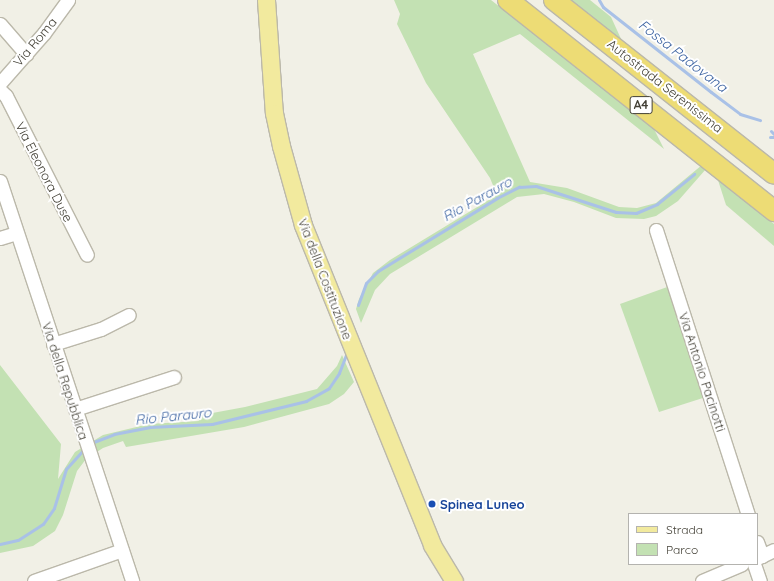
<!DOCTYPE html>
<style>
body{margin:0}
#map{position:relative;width:774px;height:581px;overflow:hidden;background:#f1f0e6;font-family:Quicksand,sans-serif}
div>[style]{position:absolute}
.green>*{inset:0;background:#c3e1b3}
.stream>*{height:3px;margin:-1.5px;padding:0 1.5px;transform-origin:1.5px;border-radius:1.5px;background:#a9c1e7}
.roads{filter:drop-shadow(1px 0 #bbb8aa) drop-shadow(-1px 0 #bbb8aa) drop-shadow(0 1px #bbb8aa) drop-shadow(0 -1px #bbb8aa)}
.minor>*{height:13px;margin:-6.5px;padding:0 6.5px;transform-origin:6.5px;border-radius:6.5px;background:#fff}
.major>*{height:17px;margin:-8.5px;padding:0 8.5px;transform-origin:8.5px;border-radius:8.5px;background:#f2ea9e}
.highway>*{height:20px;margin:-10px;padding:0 10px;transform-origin:10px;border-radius:10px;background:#eddc75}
.dots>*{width:11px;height:11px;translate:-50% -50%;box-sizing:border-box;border:2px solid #fff;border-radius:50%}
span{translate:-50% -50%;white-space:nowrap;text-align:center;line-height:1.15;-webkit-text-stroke:4px #fff;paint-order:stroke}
.shield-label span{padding:1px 3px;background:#fff;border:1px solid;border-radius:3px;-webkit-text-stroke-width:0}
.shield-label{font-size:12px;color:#434036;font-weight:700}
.street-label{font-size:13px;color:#434036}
.transit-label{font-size:13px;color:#164399;font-weight:700}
.left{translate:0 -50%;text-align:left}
.water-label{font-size:14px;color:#3c63a1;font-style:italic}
.legend{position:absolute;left:628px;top:513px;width:130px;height:52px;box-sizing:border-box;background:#fff;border:1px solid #b4b3af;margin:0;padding:5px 7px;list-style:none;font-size:12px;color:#434036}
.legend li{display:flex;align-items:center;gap:8px;height:20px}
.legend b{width:20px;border:1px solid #b4b3af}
</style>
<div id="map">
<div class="green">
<div style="clip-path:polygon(394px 0,491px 0,653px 127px,664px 149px,520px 34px,473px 54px,530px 182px,567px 188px,619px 207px,637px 208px,656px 203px,702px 165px,706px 169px,678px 201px,656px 216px,644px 219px,616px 218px,574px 202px,544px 194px,517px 197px,390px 274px,375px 290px,361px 323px,356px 309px,359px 299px,373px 273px,390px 260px,497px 195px,490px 178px,426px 83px,397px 24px,400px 14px)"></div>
<div style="clip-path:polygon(569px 0,590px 0,611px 17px,622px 41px)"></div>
<div style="clip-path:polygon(717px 177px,774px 224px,774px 246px,726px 205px)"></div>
<div style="clip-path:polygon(670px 286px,706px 397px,659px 412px,620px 304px)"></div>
<div style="clip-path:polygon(342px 355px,354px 382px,344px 394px,329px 404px,244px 427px,126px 447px,123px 441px,103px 448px,86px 459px,77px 471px,63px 515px,55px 531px,33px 546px,0 553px,0 365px,61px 444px,58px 479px,75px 452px,103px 435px,149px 424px,199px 421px,195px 413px,207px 414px,245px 407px,317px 389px,337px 366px)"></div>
</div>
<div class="stream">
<div style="left:599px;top:0;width:8px;rotate:60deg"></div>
<div style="left:603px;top:7px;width:137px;rotate:38.2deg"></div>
<div style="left:711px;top:92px;width:36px;rotate:37deg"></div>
<div style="left:740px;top:114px;width:21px;rotate:17deg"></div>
<div style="left:771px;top:131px;width:4px;rotate:45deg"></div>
<div style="left:770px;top:137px;width:4px"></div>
<div style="left:358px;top:305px;width:23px;rotate:-70deg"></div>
<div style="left:366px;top:283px;width:17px;rotate:-45deg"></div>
<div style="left:378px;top:271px;width:140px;rotate:-31.5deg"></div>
<div style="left:497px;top:198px;width:25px;rotate:-27deg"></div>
<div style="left:519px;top:187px;width:17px;rotate:-3deg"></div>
<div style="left:536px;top:186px;width:84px;rotate:18deg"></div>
<div style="left:616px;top:212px;width:20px;rotate:3deg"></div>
<div style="left:636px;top:213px;width:23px;rotate:-23deg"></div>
<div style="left:657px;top:204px;width:48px;rotate:-39deg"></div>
<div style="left:91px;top:443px;width:25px;rotate:-21deg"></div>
<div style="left:114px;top:434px;width:37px;rotate:-11deg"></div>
<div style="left:150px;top:427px;width:62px;rotate:-2.8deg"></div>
<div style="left:212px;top:424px;width:97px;rotate:-13.7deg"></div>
<div style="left:306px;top:401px;width:26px;rotate:-29deg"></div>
<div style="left:329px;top:388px;width:18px;rotate:-56deg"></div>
<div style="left:339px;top:373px;width:22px;rotate:-69deg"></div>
<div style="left:0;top:544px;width:18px;rotate:-13deg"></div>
<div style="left:18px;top:540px;width:30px;rotate:-33deg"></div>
<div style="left:43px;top:524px;width:19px;rotate:-55deg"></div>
<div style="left:54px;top:508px;width:41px;rotate:-72.9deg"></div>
<div style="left:66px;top:469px;width:28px;rotate:-48deg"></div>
</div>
<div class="roads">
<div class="minor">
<div style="left:0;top:24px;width:40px;rotate:49deg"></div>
<div style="left:0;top:83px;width:67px;rotate:-48.7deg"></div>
<div style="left:44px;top:33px;width:41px;rotate:-54deg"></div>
<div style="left:0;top:90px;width:8px;rotate:45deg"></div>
<div style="left:6px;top:96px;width:178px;rotate:63deg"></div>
<div style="left:0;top:181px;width:421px;rotate:71.7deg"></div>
<div style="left:656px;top:230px;width:299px;rotate:72.1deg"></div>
<div style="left:0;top:238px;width:17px;rotate:-17deg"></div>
<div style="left:53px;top:344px;width:50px;rotate:-17.4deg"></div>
<div style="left:101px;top:329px;width:31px;rotate:-27deg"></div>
<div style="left:75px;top:409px;width:104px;rotate:-17.9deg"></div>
<div style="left:757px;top:542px;width:15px;rotate:70deg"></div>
<div style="left:757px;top:558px;width:19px;rotate:-25deg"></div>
<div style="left:754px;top:564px;width:18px;rotate:71deg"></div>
<div style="left:34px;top:581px;width:93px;rotate:-19.4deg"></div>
<div style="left:702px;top:581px;width:43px;rotate:-23deg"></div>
</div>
<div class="major">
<div style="left:266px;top:0;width:113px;rotate:86deg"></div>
<div style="left:274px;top:113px;width:34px;rotate:78deg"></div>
<div style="left:281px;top:146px;width:82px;rotate:74.4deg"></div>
<div style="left:303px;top:225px;width:345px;rotate:68deg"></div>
<div style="left:432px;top:545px;width:42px;rotate:58.6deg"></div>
</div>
<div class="highway">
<div style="left:508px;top:0;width:340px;rotate:38.4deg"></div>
<div style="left:554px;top:0;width:280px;rotate:38.3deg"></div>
</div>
</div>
<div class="dots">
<div style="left:432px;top:504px;background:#1a4fb4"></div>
</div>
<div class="shield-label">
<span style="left:641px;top:105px">A4</span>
</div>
<div class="street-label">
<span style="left:35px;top:42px;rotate:-50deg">Via Roma</span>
<span style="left:665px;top:86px;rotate:38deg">Autostrada Serenissima</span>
<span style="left:44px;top:172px;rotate:63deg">Via Eleonora Duse</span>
<span style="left:325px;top:279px;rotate:69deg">Via della Costituzione</span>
<span style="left:702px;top:372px;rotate:72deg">Via Antonio Pacinotti</span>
<span style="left:65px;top:381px;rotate:72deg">Via della Repubblica</span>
</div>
<div class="transit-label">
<span class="left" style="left:440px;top:504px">Spinea Luneo</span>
</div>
<div class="water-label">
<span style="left:683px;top:56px;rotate:38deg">Fossa Padovana</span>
<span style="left:477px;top:199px;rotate:-29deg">Rio Parauro</span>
<span style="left:173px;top:416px;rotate:-6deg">Rio Parauro</span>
</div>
<ul class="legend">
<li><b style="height:5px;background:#f2ea9e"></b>Strada</li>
<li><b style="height:11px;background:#c3e1b3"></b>Parco</li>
</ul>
</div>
